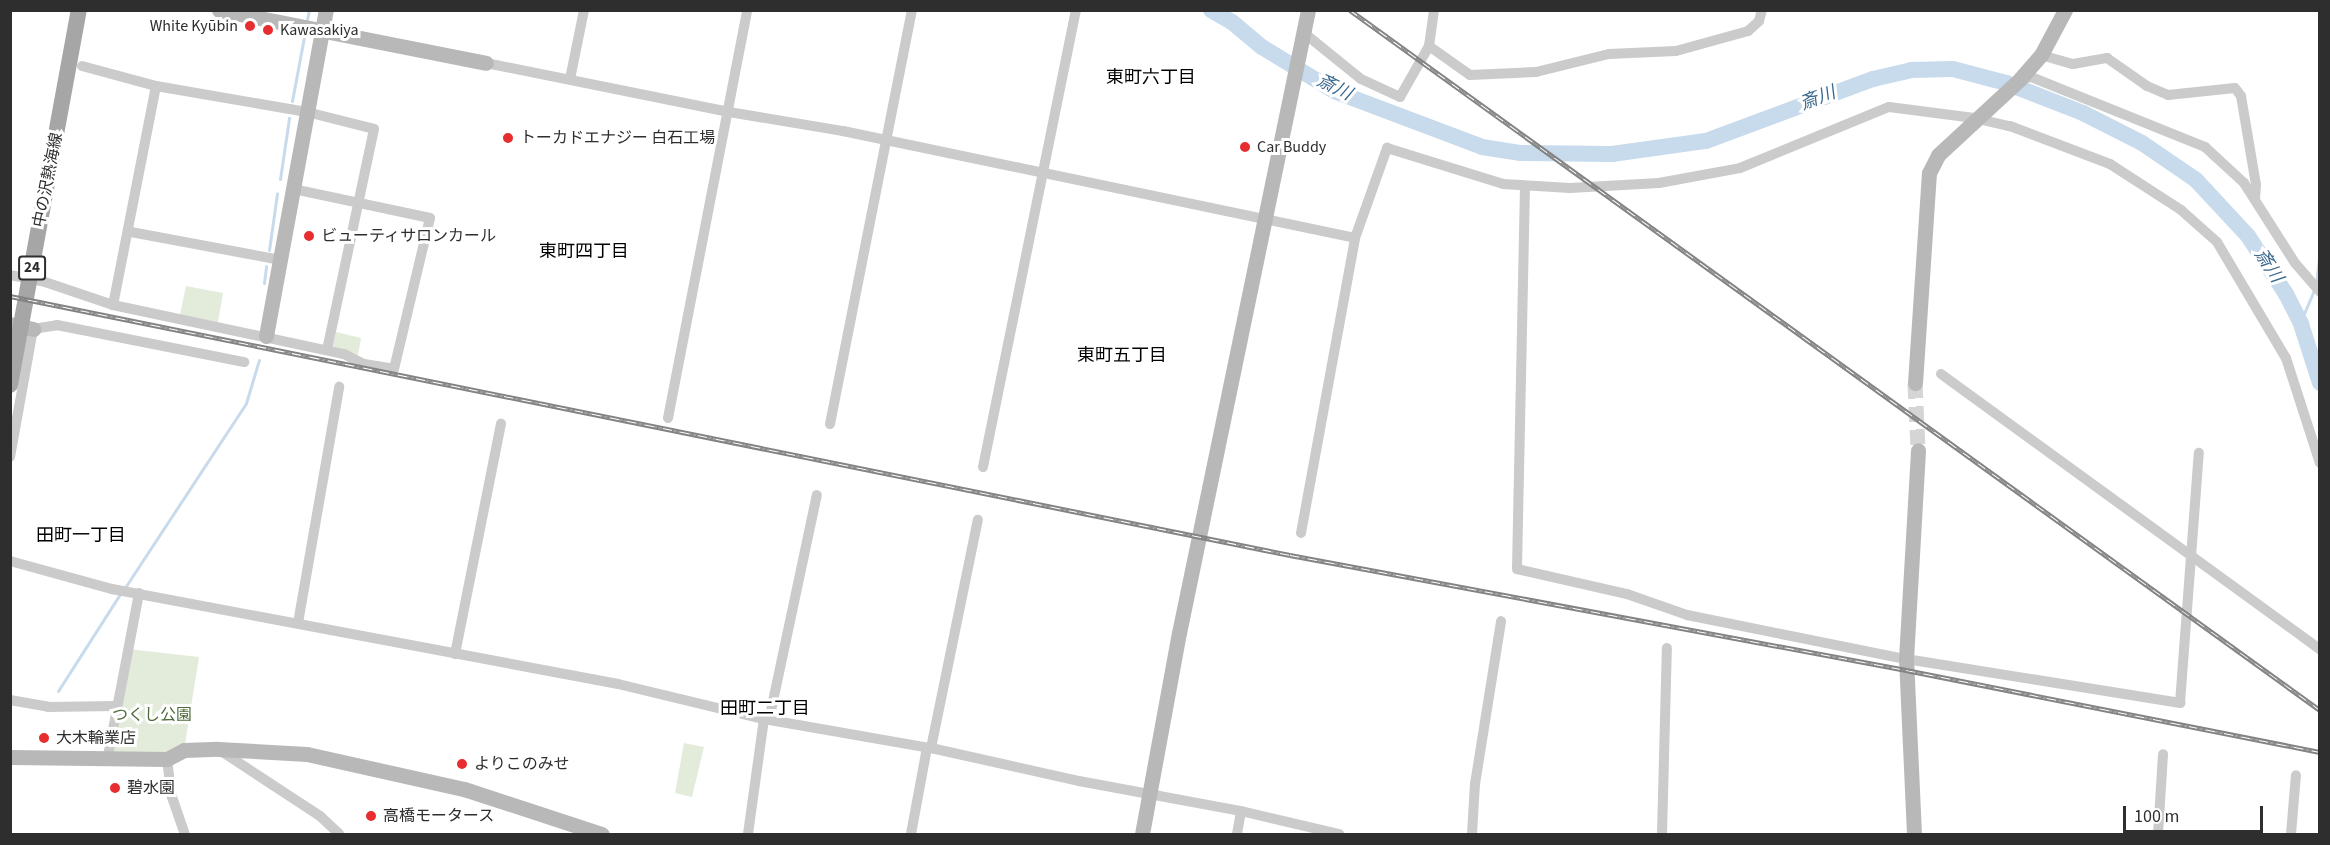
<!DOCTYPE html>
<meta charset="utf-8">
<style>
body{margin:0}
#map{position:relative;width:2330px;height:845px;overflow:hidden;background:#fff;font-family:"Source Sans 3","Noto Sans JP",sans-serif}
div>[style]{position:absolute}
.green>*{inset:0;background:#e3ebdb}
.stream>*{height:3px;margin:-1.5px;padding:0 1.5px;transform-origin:1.5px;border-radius:1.5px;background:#c7dbec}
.river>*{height:16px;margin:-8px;padding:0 8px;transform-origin:8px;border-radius:8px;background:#c7dbec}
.secondary-tunnel>*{height:15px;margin-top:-7.5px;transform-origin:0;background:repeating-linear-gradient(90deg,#d5d5d5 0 15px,transparent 0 23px)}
.street>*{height:10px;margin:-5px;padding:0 5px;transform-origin:5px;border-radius:5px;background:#cbcbcb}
.secondary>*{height:15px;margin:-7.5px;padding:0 7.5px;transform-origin:7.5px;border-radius:7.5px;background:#b8b8b8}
.primary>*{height:16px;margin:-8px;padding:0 8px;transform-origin:8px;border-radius:8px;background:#a6a6a6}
.rail>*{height:5px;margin-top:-2.5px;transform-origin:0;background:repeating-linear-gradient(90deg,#fff 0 9px,#838383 0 18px);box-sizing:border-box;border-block:2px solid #838383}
.dots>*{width:16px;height:16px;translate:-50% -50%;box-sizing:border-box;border:3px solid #fff;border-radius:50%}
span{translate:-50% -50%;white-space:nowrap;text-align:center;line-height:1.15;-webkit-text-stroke:6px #fff;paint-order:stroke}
.shield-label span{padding:2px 4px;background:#fff;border:2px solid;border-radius:4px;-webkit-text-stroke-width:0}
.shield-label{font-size:15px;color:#2e2e2e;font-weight:700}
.poi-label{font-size:16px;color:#2e2e2e}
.right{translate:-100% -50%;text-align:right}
.left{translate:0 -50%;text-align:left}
.street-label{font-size:16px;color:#2e2e2e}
.park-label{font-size:16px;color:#4e6a3b}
.neighbourhood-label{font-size:18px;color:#000}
.water-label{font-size:18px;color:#3b6a90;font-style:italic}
.frame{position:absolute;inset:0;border:12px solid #2e2e2e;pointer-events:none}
.scale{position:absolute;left:2123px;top:806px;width:140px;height:27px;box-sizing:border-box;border:3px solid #2e2e2e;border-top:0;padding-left:8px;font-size:18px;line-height:21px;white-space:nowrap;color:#2e2e2e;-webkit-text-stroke:4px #fff;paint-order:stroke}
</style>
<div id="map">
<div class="green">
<div style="clip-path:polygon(186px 286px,223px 293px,218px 322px,180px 315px)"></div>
<div style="clip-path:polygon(336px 332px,361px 338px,358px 355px,333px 348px)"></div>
<div style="clip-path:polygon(128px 649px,199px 657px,184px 750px,107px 761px)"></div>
<div style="clip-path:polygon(684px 743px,704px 747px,692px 797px,675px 793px)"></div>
</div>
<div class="stream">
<div style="left:307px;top:20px;width:10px;rotate:-79deg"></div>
<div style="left:292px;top:101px;width:65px;rotate:-79.4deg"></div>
<div style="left:280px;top:179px;width:62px;rotate:-81.6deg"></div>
<div style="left:269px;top:250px;width:57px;rotate:-81.9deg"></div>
<div style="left:264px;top:283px;width:17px;rotate:-83deg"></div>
<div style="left:2316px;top:283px;width:33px;rotate:-83deg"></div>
<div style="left:2300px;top:323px;width:36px;rotate:-67deg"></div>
<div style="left:124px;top:589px;width:222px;rotate:-56.7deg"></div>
<div style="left:246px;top:403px;width:45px;rotate:-73.2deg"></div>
<div style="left:58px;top:691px;width:115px;rotate:-57.4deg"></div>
</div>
<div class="river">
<div style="left:1211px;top:10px;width:24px;rotate:30deg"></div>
<div style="left:1232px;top:22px;width:39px;rotate:40deg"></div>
<div style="left:1262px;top:47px;width:84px;rotate:31.4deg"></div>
<div style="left:1334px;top:91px;width:158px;rotate:20.7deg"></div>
<div style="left:1482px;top:147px;width:38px;rotate:9deg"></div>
<div style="left:1520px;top:153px;width:92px;rotate:0.6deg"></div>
<div style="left:1612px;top:154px;width:95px;rotate:-7.9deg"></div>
<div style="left:1706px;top:141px;width:178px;rotate:-20.4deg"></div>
<div style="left:1873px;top:79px;width:39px;rotate:-13deg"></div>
<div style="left:1911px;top:70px;width:42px;rotate:-1.4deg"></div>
<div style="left:1953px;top:69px;width:55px;rotate:14.8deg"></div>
<div style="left:2006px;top:83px;width:83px;rotate:21.3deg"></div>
<div style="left:2083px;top:113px;width:66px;rotate:27deg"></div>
<div style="left:2142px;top:143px;width:65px;rotate:34.4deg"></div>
<div style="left:2196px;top:180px;width:76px;rotate:47.1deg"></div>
<div style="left:2248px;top:236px;width:69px;rotate:56.8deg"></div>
<div style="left:2286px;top:294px;width:34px;rotate:63deg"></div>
<div style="left:2301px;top:324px;width:62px;rotate:72.1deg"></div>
</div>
<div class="secondary-tunnel">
<div style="left:1915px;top:383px;width:67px;rotate:87.4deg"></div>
</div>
<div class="street">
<div style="left:1304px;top:33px;width:73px;rotate:38.9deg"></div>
<div style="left:1361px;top:79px;width:43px;rotate:24.8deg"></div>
<div style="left:1400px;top:97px;width:59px;rotate:-60.4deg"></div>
<div style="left:1429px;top:46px;width:36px;rotate:-82deg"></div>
<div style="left:1429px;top:46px;width:50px;rotate:35.3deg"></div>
<div style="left:1470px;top:75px;width:66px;rotate:-2.6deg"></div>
<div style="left:1536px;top:72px;width:75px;rotate:-13.9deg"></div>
<div style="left:1609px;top:54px;width:67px;rotate:-2.6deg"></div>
<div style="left:1676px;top:51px;width:75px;rotate:-15.5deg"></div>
<div style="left:1748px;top:31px;width:15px;rotate:-42deg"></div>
<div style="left:1759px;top:21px;width:11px;rotate:-75deg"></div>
<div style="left:2041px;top:55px;width:33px;rotate:16deg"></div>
<div style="left:2073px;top:64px;width:35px;rotate:-10deg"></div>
<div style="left:2107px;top:58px;width:49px;rotate:35deg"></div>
<div style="left:2147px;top:86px;width:23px;rotate:23deg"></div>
<div style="left:2168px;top:95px;width:67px;rotate:-6deg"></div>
<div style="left:2235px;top:88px;width:10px;rotate:53deg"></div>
<div style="left:2241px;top:96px;width:90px;rotate:80.4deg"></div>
<div style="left:2256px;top:185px;width:14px;rotate:94deg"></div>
<div style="left:486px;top:63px;width:248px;rotate:11.4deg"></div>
<div style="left:729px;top:112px;width:116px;rotate:9.5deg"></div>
<div style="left:843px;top:131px;width:523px;rotate:11.8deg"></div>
<div style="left:82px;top:66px;width:77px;rotate:15.1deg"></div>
<div style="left:156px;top:86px;width:153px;rotate:9.8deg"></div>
<div style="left:307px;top:112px;width:69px;rotate:14.2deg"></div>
<div style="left:374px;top:129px;width:226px;rotate:102deg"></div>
<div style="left:570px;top:79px;width:70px;rotate:-78.5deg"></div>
<div style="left:2020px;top:79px;width:11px;rotate:-10deg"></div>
<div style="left:2031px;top:77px;width:188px;rotate:21.9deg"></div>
<div style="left:2205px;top:147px;width:53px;rotate:42.7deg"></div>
<div style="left:2244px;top:183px;width:95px;rotate:57.5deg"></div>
<div style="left:2295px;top:263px;width:38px;rotate:49deg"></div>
<div style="left:156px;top:86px;width:223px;rotate:101.1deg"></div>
<div style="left:113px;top:305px;width:236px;rotate:12deg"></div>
<div style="left:344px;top:354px;width:22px;rotate:27deg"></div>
<div style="left:364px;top:364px;width:30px;rotate:9deg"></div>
<div style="left:394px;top:369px;width:155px;rotate:-76.6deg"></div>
<div style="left:430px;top:218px;width:139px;rotate:-168deg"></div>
<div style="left:1525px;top:186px;width:383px;rotate:91.2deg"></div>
<div style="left:1517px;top:569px;width:113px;rotate:12.8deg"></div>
<div style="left:1627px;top:594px;width:64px;rotate:19.3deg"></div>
<div style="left:1687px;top:615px;width:223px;rotate:11.4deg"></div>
<div style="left:1906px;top:659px;width:278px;rotate:9.1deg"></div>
<div style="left:2180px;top:703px;width:251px;rotate:-85.7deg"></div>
<div style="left:131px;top:232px;width:152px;rotate:10.6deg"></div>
<div style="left:10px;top:275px;width:33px;rotate:11deg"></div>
<div style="left:42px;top:281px;width:75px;rotate:18.7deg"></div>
<div style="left:1941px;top:374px;width:468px;rotate:36deg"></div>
<div style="left:668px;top:418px;width:416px;rotate:-79deg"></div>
<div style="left:830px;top:424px;width:422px;rotate:-78.8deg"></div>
<div style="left:10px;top:457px;width:130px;rotate:-79.8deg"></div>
<div style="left:33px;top:329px;width:24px;rotate:-9deg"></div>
<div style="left:57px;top:325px;width:191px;rotate:11.2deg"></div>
<div style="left:983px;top:467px;width:466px;rotate:-78.5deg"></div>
<div style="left:1301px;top:533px;width:300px;rotate:-79.6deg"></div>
<div style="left:1355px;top:238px;width:96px;rotate:-70.4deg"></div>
<div style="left:1387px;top:148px;width:121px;rotate:17.2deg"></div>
<div style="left:1503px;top:184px;width:67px;rotate:3.4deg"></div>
<div style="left:1570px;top:188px;width:89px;rotate:-3.2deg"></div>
<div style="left:1659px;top:183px;width:82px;rotate:-10.5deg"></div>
<div style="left:1740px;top:168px;width:161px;rotate:-22.3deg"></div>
<div style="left:1889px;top:107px;width:86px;rotate:7.4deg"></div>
<div style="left:1974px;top:118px;width:37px;rotate:13deg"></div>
<div style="left:2010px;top:126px;width:107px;rotate:20.8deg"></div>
<div style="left:2110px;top:164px;width:85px;rotate:32.9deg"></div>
<div style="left:2181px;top:210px;width:48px;rotate:41.6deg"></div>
<div style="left:2217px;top:242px;width:135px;rotate:59.3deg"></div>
<div style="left:2286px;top:358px;width:110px;rotate:72.1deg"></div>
<div style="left:10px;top:561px;width:106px;rotate:15.4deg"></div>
<div style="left:112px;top:589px;width:515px;rotate:10.63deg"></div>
<div style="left:618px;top:684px;width:150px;rotate:13.5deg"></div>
<div style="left:764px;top:719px;width:169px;rotate:9.9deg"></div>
<div style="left:931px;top:748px;width:152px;rotate:12.6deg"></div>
<div style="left:1079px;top:781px;width:165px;rotate:10.5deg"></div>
<div style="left:1241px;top:811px;width:101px;rotate:13.2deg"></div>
<div style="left:298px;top:623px;width:240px;rotate:-80.1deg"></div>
<div style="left:455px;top:654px;width:235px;rotate:-78.7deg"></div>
<div style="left:10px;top:700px;width:39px;rotate:10deg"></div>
<div style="left:48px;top:707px;width:68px;rotate:-0.8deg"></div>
<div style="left:769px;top:720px;width:230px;rotate:-78deg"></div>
<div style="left:931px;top:748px;width:233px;rotate:-78.4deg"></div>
<div style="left:218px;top:749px;width:122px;rotate:33.3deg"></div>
<div style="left:320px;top:816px;width:26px;rotate:43deg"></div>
<div style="left:167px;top:759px;width:38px;rotate:83deg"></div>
<div style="left:172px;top:797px;width:39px;rotate:71deg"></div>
<div style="left:107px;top:761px;width:171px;rotate:-79.2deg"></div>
<div style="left:748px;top:834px;width:116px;rotate:-82.1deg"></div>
<div style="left:911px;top:834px;width:87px;rotate:-79.5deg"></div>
<div style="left:1237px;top:834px;width:23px;rotate:-80deg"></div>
<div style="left:1472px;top:834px;width:50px;rotate:-86.6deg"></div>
<div style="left:1475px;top:784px;width:165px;rotate:-80.9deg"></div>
<div style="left:1662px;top:834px;width:186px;rotate:-88.5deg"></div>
<div style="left:2158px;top:834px;width:80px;rotate:-86.4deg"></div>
<div style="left:2291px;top:834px;width:59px;rotate:-85.2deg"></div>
</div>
<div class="secondary">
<div style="left:219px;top:10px;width:272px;rotate:11.2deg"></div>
<div style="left:10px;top:324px;width:24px;rotate:12deg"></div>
<div style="left:266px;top:336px;width:331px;rotate:-79.6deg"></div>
<div style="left:1915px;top:383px;width:210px;rotate:-86.2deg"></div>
<div style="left:1929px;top:173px;width:20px;rotate:-63deg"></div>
<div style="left:1938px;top:155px;width:112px;rotate:-42.8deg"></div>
<div style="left:2020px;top:79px;width:32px;rotate:-49deg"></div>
<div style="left:2041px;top:55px;width:51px;rotate:-61.9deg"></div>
<div style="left:10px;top:757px;width:157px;rotate:0.7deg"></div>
<div style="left:167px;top:759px;width:19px;rotate:-28deg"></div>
<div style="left:184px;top:750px;width:34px;rotate:-2deg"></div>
<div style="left:218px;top:749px;width:89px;rotate:3.2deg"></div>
<div style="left:307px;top:754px;width:161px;rotate:12.6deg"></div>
<div style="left:464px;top:789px;width:145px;rotate:18.1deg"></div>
<div style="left:1142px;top:834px;width:204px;rotate:-79.6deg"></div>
<div style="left:1179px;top:633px;width:636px;rotate:-78.3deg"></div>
<div style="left:1914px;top:834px;width:175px;rotate:-92.6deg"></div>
<div style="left:1906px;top:659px;width:209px;rotate:-86.7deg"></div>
</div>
<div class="primary">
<div style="left:10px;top:385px;width:381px;rotate:-79.6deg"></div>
</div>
<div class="rail">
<div style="left:1350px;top:10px;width:1196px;rotate:35.82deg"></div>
<div style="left:10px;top:296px;width:1306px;rotate:11.44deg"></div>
<div style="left:1290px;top:555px;width:627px;rotate:10.57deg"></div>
<div style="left:1906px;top:670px;width:422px;rotate:11.2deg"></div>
</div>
<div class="dots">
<div style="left:250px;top:26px;background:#e72d30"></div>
<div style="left:268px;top:30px;background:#e72d30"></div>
<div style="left:508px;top:138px;background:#e72d30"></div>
<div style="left:1245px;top:147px;background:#e72d30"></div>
<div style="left:309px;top:236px;background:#e72d30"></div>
<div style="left:44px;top:738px;background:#e72d30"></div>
<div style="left:462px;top:764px;background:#e72d30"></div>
<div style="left:115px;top:788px;background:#e72d30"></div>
<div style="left:371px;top:816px;background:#e72d30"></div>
</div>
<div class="shield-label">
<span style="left:32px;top:268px">24</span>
</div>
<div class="poi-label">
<span class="right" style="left:238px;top:26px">White Kyūbin</span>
<span class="left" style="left:280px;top:30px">Kawasakiya</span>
<span class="left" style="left:520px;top:138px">トーカドエナジー 白石工場</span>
<span class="left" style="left:1257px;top:147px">Car Buddy</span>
<span class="left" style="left:321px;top:236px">ビューティサロンカール</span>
<span class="left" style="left:56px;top:738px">大木輪業店</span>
<span class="left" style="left:474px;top:764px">よりこのみせ</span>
<span class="left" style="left:127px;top:788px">碧水園</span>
<span class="left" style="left:383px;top:816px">高橋モータース</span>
</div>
<div class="street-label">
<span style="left:48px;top:180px;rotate:-79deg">中の沢熱海線</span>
</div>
<div class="park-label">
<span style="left:152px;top:715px">つくし公園</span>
</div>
<div class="neighbourhood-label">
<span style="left:1151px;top:78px">東町六丁目</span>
<span style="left:584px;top:252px">東町四丁目</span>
<span style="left:1122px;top:356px">東町五丁目</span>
<span style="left:81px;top:536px">田町一丁目</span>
<span style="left:765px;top:709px">田町二丁目</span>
</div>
<div class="water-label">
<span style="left:1334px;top:88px;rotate:26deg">斎川</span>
<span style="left:1818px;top:99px;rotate:-21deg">斎川</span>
<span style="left:2268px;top:266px;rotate:57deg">斎川</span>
</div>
<div class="frame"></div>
<div class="scale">100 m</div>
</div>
